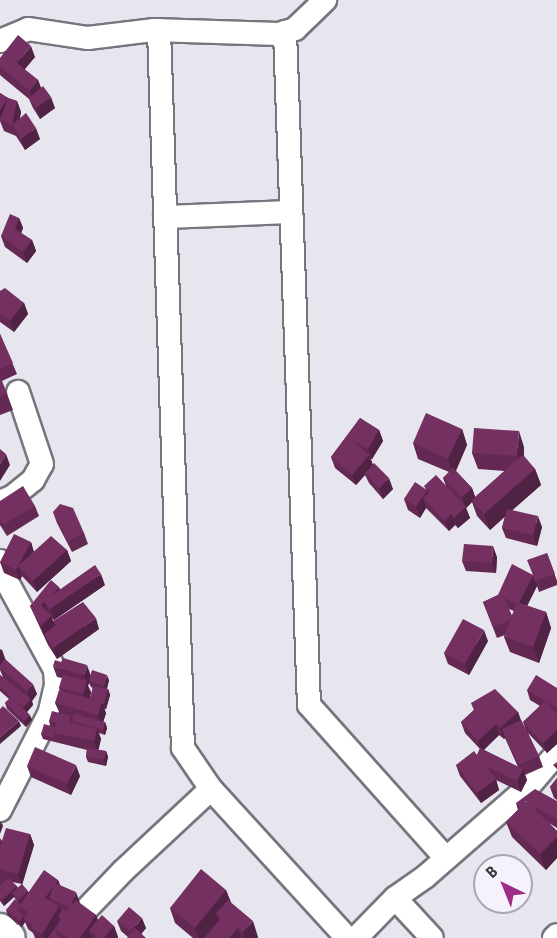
<!DOCTYPE html>
<style>
body{margin:0}
#map{position:relative;width:557px;height:938px;overflow:hidden;background:#e7e5ee;font-family:"Roboto Condensed",sans-serif}
div>[style]{position:absolute}
.roads{filter:drop-shadow(2px 0 #77757e) drop-shadow(-2px 0 #77757e) drop-shadow(0 2px #77757e) drop-shadow(0 -2px #77757e)}
.minor>*{height:22px;margin:-11px;padding:0 11px;transform-origin:11px;border-radius:11px;background:#fff}
.major>*{height:30px;margin:-15px;padding:0 15px;transform-origin:15px;border-radius:15px;background:#fff}
.wall>*{inset:0;background:#632953}
.shaded-wall>*{inset:0;background:#502244}
.building>*{inset:0;background:#733061}
span{translate:-50% -50%;white-space:nowrap;text-align:center;line-height:1.15;-webkit-text-stroke:6px #f5f2fc;paint-order:stroke}
.north{position:absolute;left:473px;top:854px;width:60px;height:60px;box-sizing:border-box;background:#f5f2fc;border:2px solid #a9a7af;border-radius:50%;rotate:317deg;font-size:16px;font-weight:700;line-height:24px;text-align:center;color:#38373b}
.north::after{content:'';display:block;margin:auto;width:21px;height:27px;background:#9e2d8a;clip-path:polygon(50% 0,100% 100%,50% 72%,0 100%)}
</style>
<div id="map">
<div class="roads">
<div class="minor">
<div style="left:159px;top:30px;width:718px;rotate:88.09deg"></div>
<div style="left:183px;top:748px;width:50px;rotate:55.7deg"></div>
<div style="left:285px;top:32px;width:673px;rotate:87.96deg"></div>
<div style="left:309px;top:705px;width:205px;rotate:48.2deg"></div>
<div style="left:0;top:41px;width:30px;rotate:-23deg"></div>
<div style="left:28px;top:29px;width:61px;rotate:8.5deg"></div>
<div style="left:88px;top:38px;width:65px;rotate:-7deg"></div>
<div style="left:153px;top:30px;width:126px;rotate:1.8deg"></div>
<div style="left:279px;top:34px;width:17px;rotate:-17deg"></div>
<div style="left:295px;top:29px;width:42px;rotate:-44deg"></div>
<div style="left:165px;top:217px;width:126px;rotate:-2.3deg"></div>
<div style="left:0;top:502px;width:13px;rotate:-23deg"></div>
<div style="left:12px;top:497px;width:27px;rotate:-39deg"></div>
<div style="left:33px;top:480px;width:18px;rotate:-61deg"></div>
<div style="left:42px;top:464px;width:76px;rotate:-108.4deg"></div>
<div style="left:0;top:561px;width:20px;rotate:72deg"></div>
<div style="left:6px;top:580px;width:102px;rotate:61.4deg"></div>
<div style="left:55px;top:670px;width:15px;rotate:86deg"></div>
<div style="left:56px;top:685px;width:28px;rotate:103deg"></div>
<div style="left:50px;top:712px;width:110px;rotate:117deg"></div>
<div style="left:395px;top:898px;width:54px;rotate:47.2deg"></div>
<div style="left:70px;top:938px;width:20px;rotate:-70deg"></div>
<div style="left:77px;top:919px;width:66px;rotate:-46.2deg"></div>
<div style="left:123px;top:871px;width:120px;rotate:-43deg"></div>
<div style="left:211px;top:789px;width:202px;rotate:47.6deg"></div>
<div style="left:356px;top:938px;width:56px;rotate:-45.7deg"></div>
<div style="left:395px;top:898px;width:37px;rotate:-35deg"></div>
<div style="left:425px;top:877px;width:137px;rotate:-41.1deg"></div>
<div style="left:528px;top:787px;width:45px;rotate:-49.5deg"></div>
<div style="left:554px;top:938px;width:4px;rotate:-45deg"></div>
</div>
<div class="major">
<div style="left:0;top:929px;width:13px;rotate:42deg"></div>
</div>
</div>
<div class="wall">
<div style="clip-path:polygon(35px 57px,24px 69px,38px 80px,41px 88px,55px 108px,40px 119px,33px 108px,29px 99px,0 75px,0 58px)"></div>
<div style="clip-path:polygon(0 93px,8px 98px,17px 101px,21px 112px,20px 118px,40px 139px,25px 150px,16px 136px,4px 131px,0 121px)"></div>
<div style="clip-path:polygon(19px 218px,23px 228px,21px 233px,32px 240px,36px 251px,27px 263px,5px 247px,1px 236px)"></div>
<div style="clip-path:polygon(0 291px,24px 303px,28px 314px,14px 332px,0 322px)"></div>
<div style="clip-path:polygon(0 334px,17px 374px,2px 381px,13px 410px,0 415px)"></div>
<div style="clip-path:polygon(360px 418px,379px 430px,383px 441px,372px 459px,371px 459px,373px 465px,393px 489px,383px 499px,369px 483px,365px 475px,356px 485px,335px 468px,331px 457px)"></div>
<div style="clip-path:polygon(462px 429px,467px 445px,456px 471px,472px 488px,475px 497px,505px 471px,478px 469px,472px 453px,524px 447px,524px 456px,535px 469px,541px 485px,512px 510px,542px 527px,537px 546px,506px 538px,502px 528px,505px 516px,490px 530px,477px 516px,472px 502px,466px 508px,470px 518px,458px 528px,455px 525px,449px 531px,426px 508px,420px 518px,408px 510px,404px 499px,426px 489px,424px 486px,446px 486px,443px 478px,449px 472px,418px 459px,413px 443px)"></div>
<div style="clip-path:polygon(0 501px,35px 506px,39px 516px,7px 536px,0 525px)"></div>
<div style="clip-path:polygon(53px 512px,84px 533px,88px 544px,72px 552px,57px 523px)"></div>
<div style="clip-path:polygon(31px 542px,34px 552px,67px 550px,71px 561px,37px 592px,22px 576px,20px 580px,4px 573px,0 562px)"></div>
<div style="clip-path:polygon(evenodd,547px 553px,557px 581px,557px 585px,539px 592px,537px 586px,527px 606px,546px 612px,551px 628px,539px 663px,510px 652px,504px 637px,505px 635px,497px 638px,483px 602px,498px 595px,533px 575px,547px 553px,509px 609px,514px 611px,512px 616px,509px 609px)"></div>
<div style="clip-path:polygon(497px 557px,496px 573px,466px 571px,462px 561px)"></div>
<div style="clip-path:polygon(105px 585px,54px 620px,52px 618px,55px 626px,53px 621px,99px 629px,57px 659px,48px 645px,30px 606px,59px 587px,60px 590px)"></div>
<div style="clip-path:polygon(488px 641px,469px 675px,448px 664px,444px 653px)"></div>
<div style="clip-path:polygon(0 649px,2px 650px,5px 659px,37px 694px,32px 701px,33px 705px,27px 712px,32px 720px,26px 727px,7px 709px,5px 703px,9px 699px,0 691px,0 675px,3px 677px,0 670px)"></div>
<div style="clip-path:polygon(evenodd,53px 666px,109px 680px,107px 689px,108px 689px,110px 695px,106px 709px,104px 709px,106px 713px,103px 722px,105px 722px,107px 728px,105px 735px,99px 733px,101px 739px,98px 750px,106px 751px,108px 757px,106px 766px,88px 762px,86px 757px,87px 750px,43px 739px,41px 734px,50px 725px,49px 721px,59px 712px,55px 703px,60px 691px,59px 688px,62px 678px,57px 677px,53px 666px,89px 683px,91px 687px,93px 688px,90px 699px,91px 692px,88px 686px,89px 683px)"></div>
<div style="clip-path:polygon(evenodd,557px 688px,557px 744px,547px 753px,528px 733px,539px 756px,543px 767px,525px 775px,527px 780px,521px 792px,496px 780px,499px 790px,481px 803px,460px 776px,456px 765px,477px 755px,480px 749px,465px 733px,461px 722px,474px 710px,471px 703px,518px 712px,521px 720px,526px 730px,523px 722px,540px 706px,530px 700px,527px 690px,557px 688px,499px 735px,504px 739px,505px 738px,518px 767px,484px 750px,499px 735px)"></div>
<div style="clip-path:polygon(27px 766px,80px 776px,71px 795px,31px 777px)"></div>
<div style="clip-path:polygon(557px 778px,557px 800px,554px 798px,550px 787px)"></div>
<div style="clip-path:polygon(557px 801px,557px 828px,549px 823px,557px 831px,557px 858px,546px 870px,512px 837px,506px 822px,518px 810px,516px 803px)"></div>
<div style="clip-path:polygon(evenodd,30px 834px,34px 845px,22px 885px,29px 893px,58px 880px,60px 885px,80px 904px,96px 915px,98px 920px,114px 926px,118px 937px,118px 938px,35px 938px,33px 933px,28px 929px,25px 922px,22px 927px,8px 916px,6px 910px,17px 901px,14px 897px,4px 906px,0 901px,0 838px,2px 841px,30px 834px,12px 882px,22px 884px,18px 888px,12px 882px)"></div>
<div style="clip-path:polygon(226px 890px,231px 903px,258px 937px,257px 938px,193px 938px,175px 923px,170px 908px)"></div>
<div style="clip-path:polygon(117px 921px,146px 928px,141px 934px,128px 937px,121px 931px)"></div>
</div>
<div class="shaded-wall">
<div style="clip-path:polygon(31px 46px,35px 57px,21px 74px,17px 63px)"></div>
<div style="clip-path:polygon(38px 80px,42px 91px,33px 102px,30px 91px)"></div>
<div style="clip-path:polygon(51px 97px,55px 108px,40px 119px,36px 108px)"></div>
<div style="clip-path:polygon(8px 98px,2px 121px,0 115px,0 110px)"></div>
<div style="clip-path:polygon(17px 101px,21px 112px,16px 132px,12px 125px)"></div>
<div style="clip-path:polygon(36px 128px,40px 139px,25px 150px,21px 139px)"></div>
<div style="clip-path:polygon(19px 218px,23px 228px,19px 239px,15px 229px)"></div>
<div style="clip-path:polygon(32px 240px,36px 251px,27px 263px,23px 252px)"></div>
<div style="clip-path:polygon(24px 303px,28px 314px,14px 332px,10px 321px)"></div>
<div style="clip-path:polygon(462px 429px,467px 445px,454px 474px,448px 459px)"></div>
<div style="clip-path:polygon(379px 430px,383px 441px,372px 459px,368px 449px)"></div>
<div style="clip-path:polygon(519px 431px,524px 447px,522px 472px,517px 456px)"></div>
<div style="clip-path:polygon(6px 454px,10px 465px,0 481px,0 464px)"></div>
<div style="clip-path:polygon(369px 455px,373px 466px,365px 473px,365px 475px,356px 485px,352px 475px)"></div>
<div style="clip-path:polygon(535px 469px,541px 485px,490px 530px,484px 514px)"></div>
<div style="clip-path:polygon(389px 478px,393px 489px,383px 499px,379px 488px)"></div>
<div style="clip-path:polygon(472px 488px,476px 499px,472px 500px,472px 502px,466px 508px,470px 518px,458px 528px,454px 518px,465px 507px,462px 497px)"></div>
<div style="clip-path:polygon(427px 490px,431px 501px,423px 498px,426px 508px,420px 518px,416px 507px)"></div>
<div style="clip-path:polygon(451px 514px,455px 525px,449px 531px,445px 521px)"></div>
<div style="clip-path:polygon(538px 516px,542px 527px,537px 546px,533px 535px)"></div>
<div style="clip-path:polygon(31px 542px,34px 553px,18px 566px,22px 576px,20px 580px,16px 570px)"></div>
<div style="clip-path:polygon(493px 546px,497px 557px,496px 573px,492px 563px)"></div>
<div style="clip-path:polygon(67px 550px,71px 561px,37px 592px,33px 581px)"></div>
<div style="clip-path:polygon(101px 574px,105px 585px,54px 620px,50px 609px,52px 595px,59px 587px,63px 598px)"></div>
<div style="clip-path:polygon(533px 575px,537px 586px,522px 616px,518px 605px)"></div>
<div style="clip-path:polygon(44px 602px,48px 613px,41px 605px)"></div>
<div style="clip-path:polygon(546px 612px,551px 628px,539px 663px,533px 647px)"></div>
<div style="clip-path:polygon(51px 616px,55px 626px,45px 637px,41px 626px)"></div>
<div style="clip-path:polygon(96px 618px,99px 629px,57px 659px,53px 648px)"></div>
<div style="clip-path:polygon(484px 630px,488px 641px,469px 675px,465px 664px)"></div>
<div style="clip-path:polygon(2px 650px,6px 661px,0 667px,0 652px)"></div>
<div style="clip-path:polygon(87px 665px,91px 676px,88px 686px,91px 692px,87px 705px,83px 694px,87px 682px,84px 675px)"></div>
<div style="clip-path:polygon(107px 675px,109px 680px,106px 691px,104px 686px)"></div>
<div style="clip-path:polygon(33px 684px,37px 694px,32px 701px,33px 705px,26px 713px,24px 707px,30px 700px,27px 691px)"></div>
<div style="clip-path:polygon(108px 689px,110px 695px,106px 709px,104px 704px)"></div>
<div style="clip-path:polygon(102px 702px,106px 713px,102px 726px,98px 715px)"></div>
<div style="clip-path:polygon(518px 712px,521px 722px,502px 729px,505px 738px,504px 739px,500px 728px)"></div>
<div style="clip-path:polygon(30px 715px,32px 720px,26px 727px,24px 721px)"></div>
<div style="clip-path:polygon(19px 721px,21px 726px,0 744px,0 737px)"></div>
<div style="clip-path:polygon(105px 722px,107px 728px,105px 735px,103px 730px)"></div>
<div style="clip-path:polygon(496px 724px,499px 735px,482px 751px,478px 741px)"></div>
<div style="clip-path:polygon(97px 729px,101px 739px,98px 752px,94px 741px)"></div>
<div style="clip-path:polygon(557px 730px,557px 744px,547px 753px,543px 743px)"></div>
<div style="clip-path:polygon(106px 751px,108px 757px,106px 766px,104px 760px)"></div>
<div style="clip-path:polygon(76px 765px,80px 776px,71px 795px,67px 784px)"></div>
<div style="clip-path:polygon(523px 769px,527px 780px,521px 792px,517px 781px)"></div>
<div style="clip-path:polygon(496px 779px,499px 790px,481px 803px,477px 793px)"></div>
<div style="clip-path:polygon(1px 821px,3px 826px,0 834px,0 824px)"></div>
<div style="clip-path:polygon(30px 834px,34px 845px,22px 885px,18px 874px)"></div>
<div style="clip-path:polygon(557px 837px,557px 858px,546px 870px,540px 854px)"></div>
<div style="clip-path:polygon(58px 880px,62px 891px,49px 898px,52px 905px,45px 898px)"></div>
<div style="clip-path:polygon(17px 886px,19px 892px,12px 893px,14px 897px,4px 906px,2px 900px)"></div>
<div style="clip-path:polygon(226px 890px,232px 905px,216px 913px,219px 922px,206px 938px,199px 938px,195px 928px)"></div>
<div style="clip-path:polygon(28px 891px,30px 897px,21px 906px,19px 900px)"></div>
<div style="clip-path:polygon(76px 892px,80px 903px,75px 915px,71px 905px)"></div>
<div style="clip-path:polygon(59px 906px,63px 917px,61px 919px,58px 917px,60px 922px,51px 938px,44px 938px,42px 934px)"></div>
<div style="clip-path:polygon(96px 915px,100px 926px,89px 930px,91px 938px,80px 938px)"></div>
<div style="clip-path:polygon(24px 916px,25px 922px,22px 927px,20px 921px)"></div>
<div style="clip-path:polygon(142px 918px,146px 928px,138px 938px,133px 938px,131px 931px)"></div>
<div style="clip-path:polygon(253px 921px,258px 937px,257px 938px,245px 938px,243px 932px)"></div>
<div style="clip-path:polygon(114px 926px,118px 937px,104px 938px)"></div>
<div style="clip-path:polygon(238px 928px,241px 938px,229px 938px)"></div>
</div>
<div class="building">
<div style="clip-path:polygon(18px 35px,31px 46px,17px 63px,38px 80px,30px 91px,0 67px,0 58px)"></div>
<div style="clip-path:polygon(43px 86px,51px 97px,36px 108px,29px 98px)"></div>
<div style="clip-path:polygon(0 93px,8px 98px,0 110px)"></div>
<div style="clip-path:polygon(8px 98px,17px 101px,12px 125px,0 120px)"></div>
<div style="clip-path:polygon(26px 113px,36px 128px,21px 139px,12px 125px)"></div>
<div style="clip-path:polygon(10px 214px,19px 218px,15px 229px,32px 240px,23px 252px,1px 236px)"></div>
<div style="clip-path:polygon(5px 288px,24px 303px,10px 321px,0 314px,0 291px)"></div>
<div style="clip-path:polygon(0 334px,13px 363px,0 369px)"></div>
<div style="clip-path:polygon(0 377px,7px 394px,0 397px)"></div>
<div style="clip-path:polygon(426px 413px,462px 429px,448px 459px,413px 443px)"></div>
<div style="clip-path:polygon(360px 418px,379px 430px,368px 449px,352px 440px,369px 455px,352px 475px,331px 457px)"></div>
<div style="clip-path:polygon(474px 428px,519px 431px,517px 456px,472px 453px)"></div>
<div style="clip-path:polygon(0 449px,6px 454px,0 464px)"></div>
<div style="clip-path:polygon(522px 455px,535px 469px,484px 514px,472px 500px)"></div>
<div style="clip-path:polygon(374px 463px,389px 478px,379px 488px,365px 473px)"></div>
<div style="clip-path:polygon(453px 468px,472px 488px,462px 497px,443px 478px)"></div>
<div style="clip-path:polygon(436px 475px,466px 507px,454px 518px,451px 514px,445px 521px,423px 498px,430px 491px,424px 486px)"></div>
<div style="clip-path:polygon(415px 482px,427px 490px,416px 507px,404px 499px)"></div>
<div style="clip-path:polygon(23px 486px,35px 506px,3px 525px,0 520px,0 501px)"></div>
<div style="clip-path:polygon(60px 504px,73px 508px,84px 533px,68px 541px,53px 512px)"></div>
<div style="clip-path:polygon(507px 509px,538px 516px,533px 535px,502px 528px)"></div>
<div style="clip-path:polygon(14px 534px,31px 542px,16px 570px,0 562px)"></div>
<div style="clip-path:polygon(51px 536px,67px 550px,33px 581px,18px 566px)"></div>
<div style="clip-path:polygon(464px 544px,493px 546px,492px 563px,462px 561px)"></div>
<div style="clip-path:polygon(547px 553px,555px 574px,535px 581px,533px 575px,519px 603px,517px 602px,516px 604px,504px 598px,512px 616px,510px 620px,493px 627px,483px 602px,498px 595px,512px 564px,533px 575px,527px 560px)"></div>
<div style="clip-path:polygon(95px 565px,101px 574px,50px 609px,44px 602px,41px 605px,51px 616px,41px 626px,30px 606px,51px 580px,59px 587px,52px 595px)"></div>
<div style="clip-path:polygon(83px 602px,96px 618px,53px 648px,44px 634px,56px 625px,53px 621px)"></div>
<div style="clip-path:polygon(517px 602px,546px 612px,533px 647px,504px 637px)"></div>
<div style="clip-path:polygon(463px 619px,484px 630px,465px 664px,444px 653px)"></div>
<div style="clip-path:polygon(63px 658px,87px 665px,84px 675px,53px 666px,55px 660px,61px 662px)"></div>
<div style="clip-path:polygon(5px 659px,33px 684px,27px 691px,0 668px,0 665px)"></div>
<div style="clip-path:polygon(92px 670px,107px 675px,104px 686px,89px 681px)"></div>
<div style="clip-path:polygon(0 675px,31px 699px,24px 707px,16px 702px,30px 715px,24px 721px,5px 703px,11px 697px,0 687px)"></div>
<div style="clip-path:polygon(63px 675px,87px 681px,83px 694px,59px 688px)"></div>
<div style="clip-path:polygon(536px 675px,557px 688px,557px 708px,527px 690px)"></div>
<div style="clip-path:polygon(93px 686px,108px 689px,104px 704px,90px 699px)"></div>
<div style="clip-path:polygon(495px 689px,518px 712px,500px 728px,496px 724px,478px 741px,461px 722px,475px 709px,471px 703px)"></div>
<div style="clip-path:polygon(59px 690px,102px 702px,98px 715px,55px 703px)"></div>
<div style="clip-path:polygon(545px 701px,557px 714px,557px 730px,543px 743px,523px 722px)"></div>
<div style="clip-path:polygon(3px 706px,19px 721px,0 737px,0 709px)"></div>
<div style="clip-path:polygon(52px 711px,71px 716px,69px 723px,57px 720px,56px 723px,49px 721px)"></div>
<div style="clip-path:polygon(74px 714px,105px 722px,103px 730px,72px 721px)"></div>
<div style="clip-path:polygon(57px 720px,97px 729px,94px 741px,54px 733px)"></div>
<div style="clip-path:polygon(521px 720px,539px 756px,519px 765px,502px 729px)"></div>
<div style="clip-path:polygon(44px 724px,55px 727px,54px 733px,55px 738px,41px 734px)"></div>
<div style="clip-path:polygon(35px 747px,76px 765px,67px 784px,27px 766px)"></div>
<div style="clip-path:polygon(87px 748px,106px 751px,104px 760px,86px 757px)"></div>
<div style="clip-path:polygon(480px 748px,523px 769px,517px 781px,486px 766px,496px 779px,477px 793px,456px 765px,474px 751px,477px 755px)"></div>
<div style="clip-path:polygon(557px 762px,557px 769px,553px 765px)"></div>
<div style="clip-path:polygon(557px 778px,557px 792px,550px 787px)"></div>
<div style="clip-path:polygon(535px 789px,557px 801px,557px 819px,537px 808px,535px 809px,526px 801px,520px 808px,516px 803px)"></div>
<div style="clip-path:polygon(526px 801px,557px 831px,557px 837px,540px 854px,506px 822px)"></div>
<div style="clip-path:polygon(6px 828px,30px 834px,18px 874px,0 869px,0 847px)"></div>
<div style="clip-path:polygon(201px 869px,226px 890px,195px 928px,170px 908px)"></div>
<div style="clip-path:polygon(44px 870px,58px 880px,45px 898px,59px 906px,42px 934px,32px 928px,33px 925px,24px 919px,28px 912px,19px 906px)"></div>
<div style="clip-path:polygon(8px 878px,17px 886px,2px 900px,0 898px,0 886px)"></div>
<div style="clip-path:polygon(55px 883px,76px 892px,71px 905px,76px 900px,96px 915px,80px 938px,68px 938px,55px 929px,69px 907px,49px 898px)"></div>
<div style="clip-path:polygon(22px 884px,28px 891px,19px 900px,12px 893px)"></div>
<div style="clip-path:polygon(15px 899px,20px 904px,19px 906px,20px 908px,18px 911px,24px 916px,20px 921px,6px 910px)"></div>
<div style="clip-path:polygon(228px 900px,253px 921px,243px 932px,238px 928px,229px 938px,204px 938px,221px 918px,216px 913px)"></div>
<div style="clip-path:polygon(129px 907px,142px 918px,131px 931px,117px 921px)"></div>
<div style="clip-path:polygon(63px 908px,67px 911px,55px 929px,57px 935px,61px 938px,48px 938px,61px 919px,58px 917px)"></div>
<div style="clip-path:polygon(102px 915px,114px 926px,104px 938px,98px 938px,89px 930px)"></div>
<div style="clip-path:polygon(135px 928px,146px 938px,127px 938px)"></div>
</div>
<div class="north">B</div>
</div>
